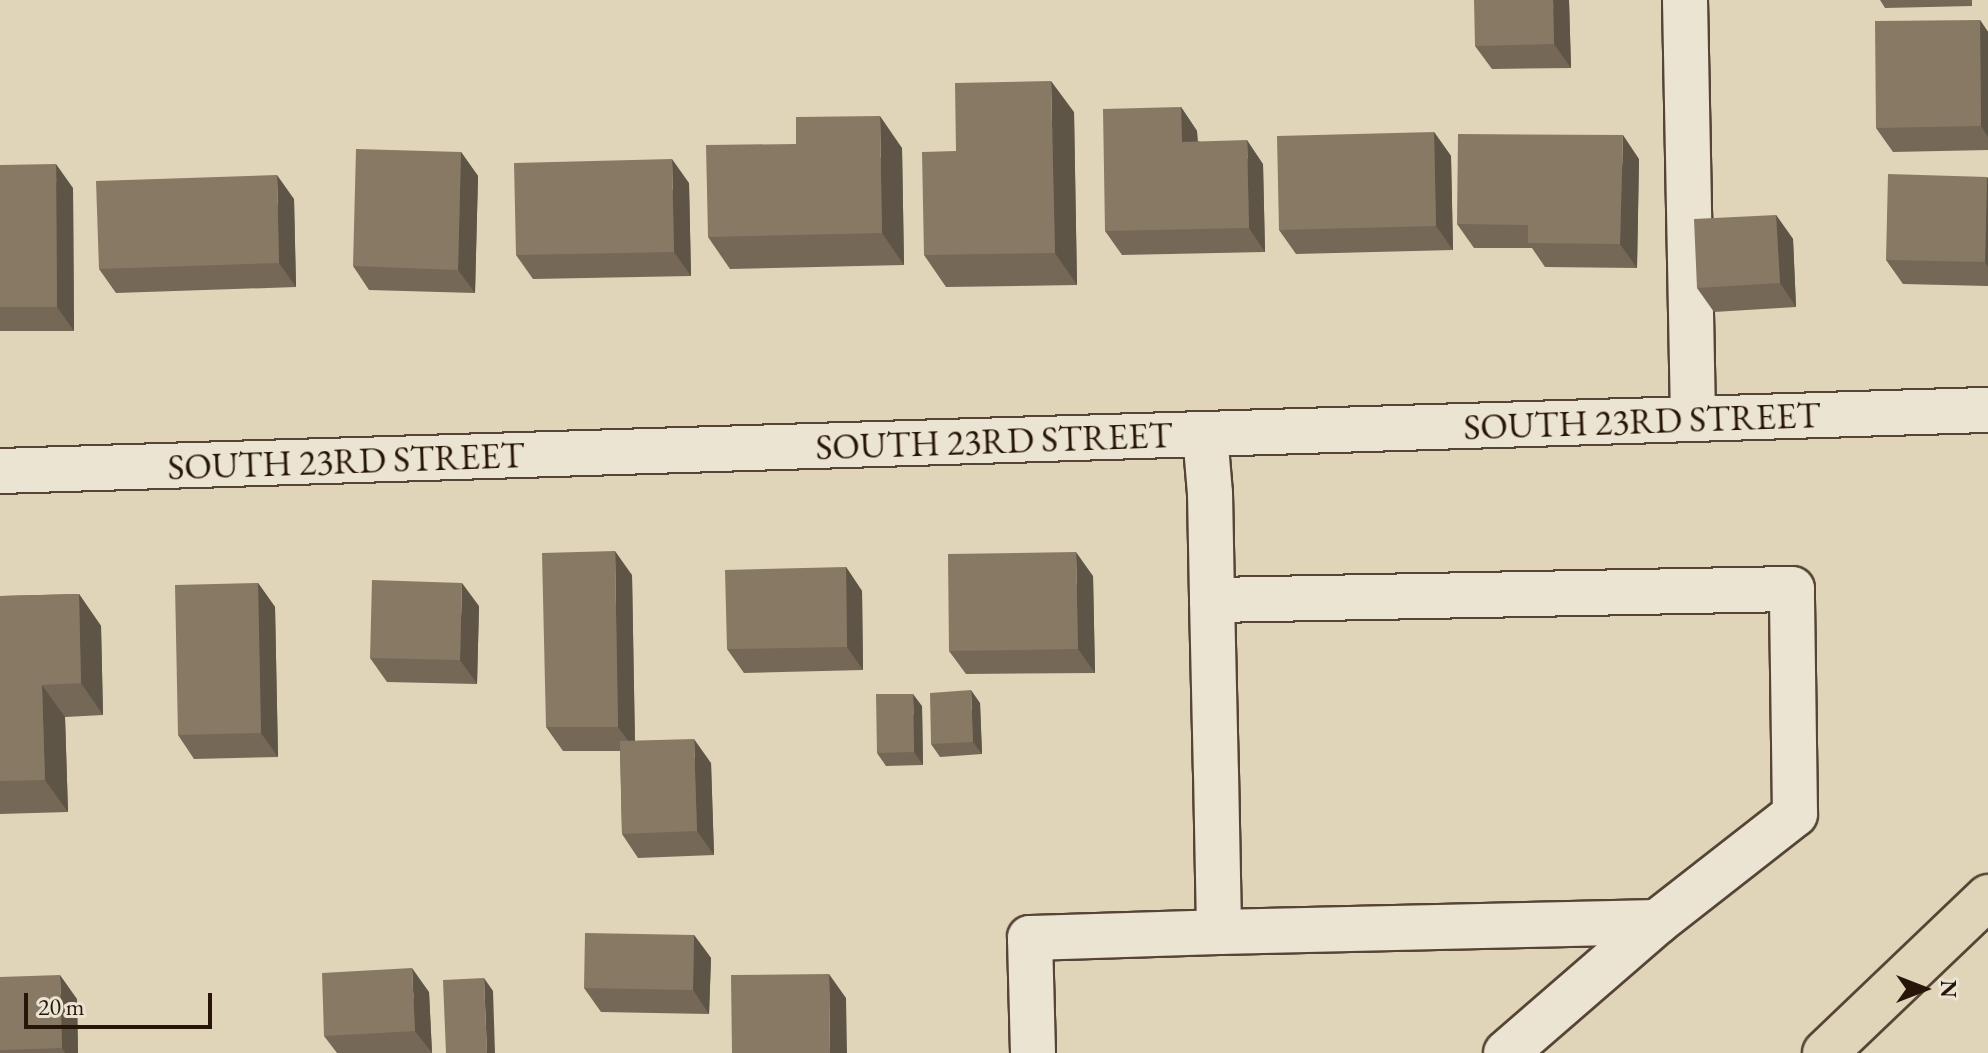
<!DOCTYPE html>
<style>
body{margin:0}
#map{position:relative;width:1988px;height:1053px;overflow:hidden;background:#e0d5b9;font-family:"EB Garamond",serif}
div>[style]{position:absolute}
.roads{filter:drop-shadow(2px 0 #564536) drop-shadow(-2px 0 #564536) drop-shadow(0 2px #564536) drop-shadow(0 -2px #564536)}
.minor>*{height:44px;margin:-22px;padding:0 22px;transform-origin:22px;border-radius:22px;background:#ebe4d2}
.major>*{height:44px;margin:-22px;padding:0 22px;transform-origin:22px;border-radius:22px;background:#e0d5b9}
.wall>*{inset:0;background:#756857}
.shaded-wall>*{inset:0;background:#5f5547}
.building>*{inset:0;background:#887965}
span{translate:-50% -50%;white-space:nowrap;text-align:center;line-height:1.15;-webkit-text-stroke:6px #ebe4d2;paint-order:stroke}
.street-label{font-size:36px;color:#28150a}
.north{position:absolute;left:1884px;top:949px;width:80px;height:80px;-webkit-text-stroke:6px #ebe4d2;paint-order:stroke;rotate:90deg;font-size:22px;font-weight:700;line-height:32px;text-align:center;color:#28150a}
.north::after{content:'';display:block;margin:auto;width:28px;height:36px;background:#28150a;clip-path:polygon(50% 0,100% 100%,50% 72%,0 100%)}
.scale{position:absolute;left:24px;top:993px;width:188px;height:36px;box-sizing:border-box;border:4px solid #28150a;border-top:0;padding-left:10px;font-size:24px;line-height:28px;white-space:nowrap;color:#28150a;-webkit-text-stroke:6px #ebe4d2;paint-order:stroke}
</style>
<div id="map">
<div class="roads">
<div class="minor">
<div style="left:1685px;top:0;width:419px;rotate:88.9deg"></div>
<div style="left:1205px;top:434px;width:59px;rotate:85.2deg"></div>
<div style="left:1210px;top:493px;width:107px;rotate:88.9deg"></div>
<div style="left:1212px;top:600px;width:172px;rotate:88.7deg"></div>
<div style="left:1216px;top:772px;width:160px;rotate:88.9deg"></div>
<div style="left:1219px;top:932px;width:438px;rotate:-1.3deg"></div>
<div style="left:1657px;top:922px;width:175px;rotate:-38deg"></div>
<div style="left:1795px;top:814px;width:225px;rotate:-90.8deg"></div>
<div style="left:1792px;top:589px;width:580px;rotate:178.91deg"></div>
<div style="left:0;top:471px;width:1989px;rotate:-1.76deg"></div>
<div style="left:1033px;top:1053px;width:115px;rotate:-91.5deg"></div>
<div style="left:1030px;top:938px;width:189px;rotate:-1.8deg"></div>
<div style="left:1506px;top:1053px;width:200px;rotate:-40.9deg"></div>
</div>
<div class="major">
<div style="left:1825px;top:1053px;width:226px;rotate:-43.7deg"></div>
</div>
</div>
<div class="wall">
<div style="clip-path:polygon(1569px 0,1571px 68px,1492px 69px,1475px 46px)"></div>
<div style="clip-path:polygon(1880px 0,1972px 0,1972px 6px,1885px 8px)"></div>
<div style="clip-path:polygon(1980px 20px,1988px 32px,1988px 150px,1893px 152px,1876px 128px)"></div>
<div style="clip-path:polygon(1181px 107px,1197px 131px,1198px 141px,1263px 164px,1265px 252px,1122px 255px,1105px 231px)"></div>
<div style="clip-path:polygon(1074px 112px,1077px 285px,946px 287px,924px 255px)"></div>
<div style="clip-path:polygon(1434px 132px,1451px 156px,1453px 250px,1296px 254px,1279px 230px)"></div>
<div style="clip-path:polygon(902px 148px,904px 265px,730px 269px,708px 237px)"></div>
<div style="clip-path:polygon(461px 152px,478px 176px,475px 293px,369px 290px,353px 266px)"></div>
<div style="clip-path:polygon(1639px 159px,1637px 268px,1545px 267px,1532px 248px,1474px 248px,1457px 224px)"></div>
<div style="clip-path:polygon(0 165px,73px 188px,74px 331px,0 331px)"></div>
<div style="clip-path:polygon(1988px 178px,1988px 286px,1903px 284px,1886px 260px)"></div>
<div style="clip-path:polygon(689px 183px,691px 276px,533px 279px,516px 255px)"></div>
<div style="clip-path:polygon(294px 199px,296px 287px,116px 293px,99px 269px)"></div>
<div style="clip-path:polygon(1776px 215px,1793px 239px,1796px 307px,1714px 312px,1697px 288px)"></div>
<div style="clip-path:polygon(846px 567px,862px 591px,863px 670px,744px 673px,727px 649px)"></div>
<div style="clip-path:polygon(632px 575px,635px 741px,711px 763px,714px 855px,638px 858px,622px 834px,620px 751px,563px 751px,546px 727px)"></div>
<div style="clip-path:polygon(1093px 576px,1095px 673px,966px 674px,949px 651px)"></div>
<div style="clip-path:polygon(258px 583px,275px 607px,278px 757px,194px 759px,178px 735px)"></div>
<div style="clip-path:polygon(79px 594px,101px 626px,103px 715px,65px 717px,68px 812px,0 814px,0 596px)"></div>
<div style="clip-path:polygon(479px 606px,477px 684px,387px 682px,370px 658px)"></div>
<div style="clip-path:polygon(980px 703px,982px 754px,940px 757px,931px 744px)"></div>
<div style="clip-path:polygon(922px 706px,923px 765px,886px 766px,877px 753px)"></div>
<div style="clip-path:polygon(694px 935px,711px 958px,709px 1014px,601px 1012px,584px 988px)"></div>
<div style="clip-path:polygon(0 977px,77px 999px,78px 1053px,0 1053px)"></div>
<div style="clip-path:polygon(429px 992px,432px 1053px,337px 1053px,324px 1036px)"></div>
</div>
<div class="shaded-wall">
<div style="clip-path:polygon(1553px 0,1569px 0,1571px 68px,1554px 44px)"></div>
<div style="clip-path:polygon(1980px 20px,1988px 32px,1988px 137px,1981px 126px)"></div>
<div style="clip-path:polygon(1051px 81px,1074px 112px,1077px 285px,1055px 253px)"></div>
<div style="clip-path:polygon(1181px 107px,1197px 131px,1198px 165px,1182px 142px)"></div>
<div style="clip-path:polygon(880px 116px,902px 148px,904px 265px,882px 233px)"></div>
<div style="clip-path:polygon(1434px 132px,1451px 156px,1453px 250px,1436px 226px)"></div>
<div style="clip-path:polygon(1623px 135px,1639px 159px,1637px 268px,1620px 244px)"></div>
<div style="clip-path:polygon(1247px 140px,1263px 164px,1265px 252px,1249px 228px)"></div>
<div style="clip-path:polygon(461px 152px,478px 176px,475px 293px,458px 270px)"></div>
<div style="clip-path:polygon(672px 159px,689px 183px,691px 276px,674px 252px)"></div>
<div style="clip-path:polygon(56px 164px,73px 188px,74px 331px,57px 307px)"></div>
<div style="clip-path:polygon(277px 175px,294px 199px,296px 287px,279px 263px)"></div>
<div style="clip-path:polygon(1987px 177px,1988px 178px,1988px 267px,1985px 262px)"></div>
<div style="clip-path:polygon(1776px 215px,1793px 239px,1796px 307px,1780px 283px)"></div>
<div style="clip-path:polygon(615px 551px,632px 575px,635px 750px,618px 727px)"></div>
<div style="clip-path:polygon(1076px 552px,1093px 576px,1095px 673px,1078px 649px)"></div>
<div style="clip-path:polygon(846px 567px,862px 591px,863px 670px,847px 647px)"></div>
<div style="clip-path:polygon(258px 583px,275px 607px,278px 757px,261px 733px)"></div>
<div style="clip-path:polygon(462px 583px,479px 606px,477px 684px,460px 660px)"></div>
<div style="clip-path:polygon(79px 594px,101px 626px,103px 715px,81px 683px)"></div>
<div style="clip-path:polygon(42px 685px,65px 717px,68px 812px,45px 780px)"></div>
<div style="clip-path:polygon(971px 690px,980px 703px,982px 754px,973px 742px)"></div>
<div style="clip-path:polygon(913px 694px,922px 706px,923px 765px,914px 752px)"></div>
<div style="clip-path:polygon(694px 739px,711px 763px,714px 855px,697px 831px)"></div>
<div style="clip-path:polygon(694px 935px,711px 958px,709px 1014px,693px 990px)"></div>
<div style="clip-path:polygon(412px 968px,429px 992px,432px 1053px,415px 1031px)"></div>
<div style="clip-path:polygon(829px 974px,846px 998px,847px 1053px,830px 1053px)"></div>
<div style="clip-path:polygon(60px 975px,77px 999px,78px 1053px,65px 1053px,62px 1048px)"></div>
<div style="clip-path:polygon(484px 978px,493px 991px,495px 1053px,487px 1053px)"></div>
</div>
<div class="building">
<div style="clip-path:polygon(1474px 0,1553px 0,1554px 44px,1475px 46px)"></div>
<div style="clip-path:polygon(1980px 20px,1981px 126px,1876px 128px,1875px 21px)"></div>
<div style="clip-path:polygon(1051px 81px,1055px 253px,924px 255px,922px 152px,956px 151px,955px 83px)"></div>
<div style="clip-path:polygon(1181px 107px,1182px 142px,1247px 140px,1249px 228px,1105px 231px,1103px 109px)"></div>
<div style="clip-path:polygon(880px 116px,882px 233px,708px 237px,706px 145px,796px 144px,796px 117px)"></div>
<div style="clip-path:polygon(1434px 132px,1436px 226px,1279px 230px,1277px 136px)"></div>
<div style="clip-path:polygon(1458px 134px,1623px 135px,1620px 244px,1528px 243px,1528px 225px,1457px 224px)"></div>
<div style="clip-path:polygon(356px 149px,461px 152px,458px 270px,353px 266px)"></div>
<div style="clip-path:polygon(672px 159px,674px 252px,516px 255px,514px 163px)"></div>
<div style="clip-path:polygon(56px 164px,57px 307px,0 307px,0 165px)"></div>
<div style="clip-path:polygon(1888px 174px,1987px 177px,1985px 262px,1886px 260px)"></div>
<div style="clip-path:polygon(277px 175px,279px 263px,99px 269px,96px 181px)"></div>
<div style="clip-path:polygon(1776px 215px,1780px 283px,1697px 288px,1694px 219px)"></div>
<div style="clip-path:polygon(615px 551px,618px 727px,546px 727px,542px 553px)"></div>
<div style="clip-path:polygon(1076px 552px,1078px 649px,949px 651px,948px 554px)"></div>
<div style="clip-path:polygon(846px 567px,847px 647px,727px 649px,725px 570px)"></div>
<div style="clip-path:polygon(372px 580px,462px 583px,460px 660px,370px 658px)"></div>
<div style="clip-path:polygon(258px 583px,261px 733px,178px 735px,175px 585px)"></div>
<div style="clip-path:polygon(79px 594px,81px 683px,42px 685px,45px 780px,0 781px,0 596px)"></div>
<div style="clip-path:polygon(971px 690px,973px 742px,931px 744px,930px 693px)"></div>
<div style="clip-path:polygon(876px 694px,913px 694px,914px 752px,877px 753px)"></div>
<div style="clip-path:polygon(694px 739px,697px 831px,622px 834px,620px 741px)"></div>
<div style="clip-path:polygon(585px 933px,694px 935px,693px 990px,584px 988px)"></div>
<div style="clip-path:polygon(412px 968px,415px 1031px,324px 1036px,322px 973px)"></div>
<div style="clip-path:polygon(829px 974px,830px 1053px,732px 1053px,731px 975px)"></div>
<div style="clip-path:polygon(60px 975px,62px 1048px,0 1050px,0 977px)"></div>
<div style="clip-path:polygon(484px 978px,487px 1053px,446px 1053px,443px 980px)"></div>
</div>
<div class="street-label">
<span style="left:1642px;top:421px;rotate:-2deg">SOUTH 23RD STREET</span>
<span style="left:994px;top:441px;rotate:-2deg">SOUTH 23RD STREET</span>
<span style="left:346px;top:461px;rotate:-2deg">SOUTH 23RD STREET</span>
</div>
<div class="north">N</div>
<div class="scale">20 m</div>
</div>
